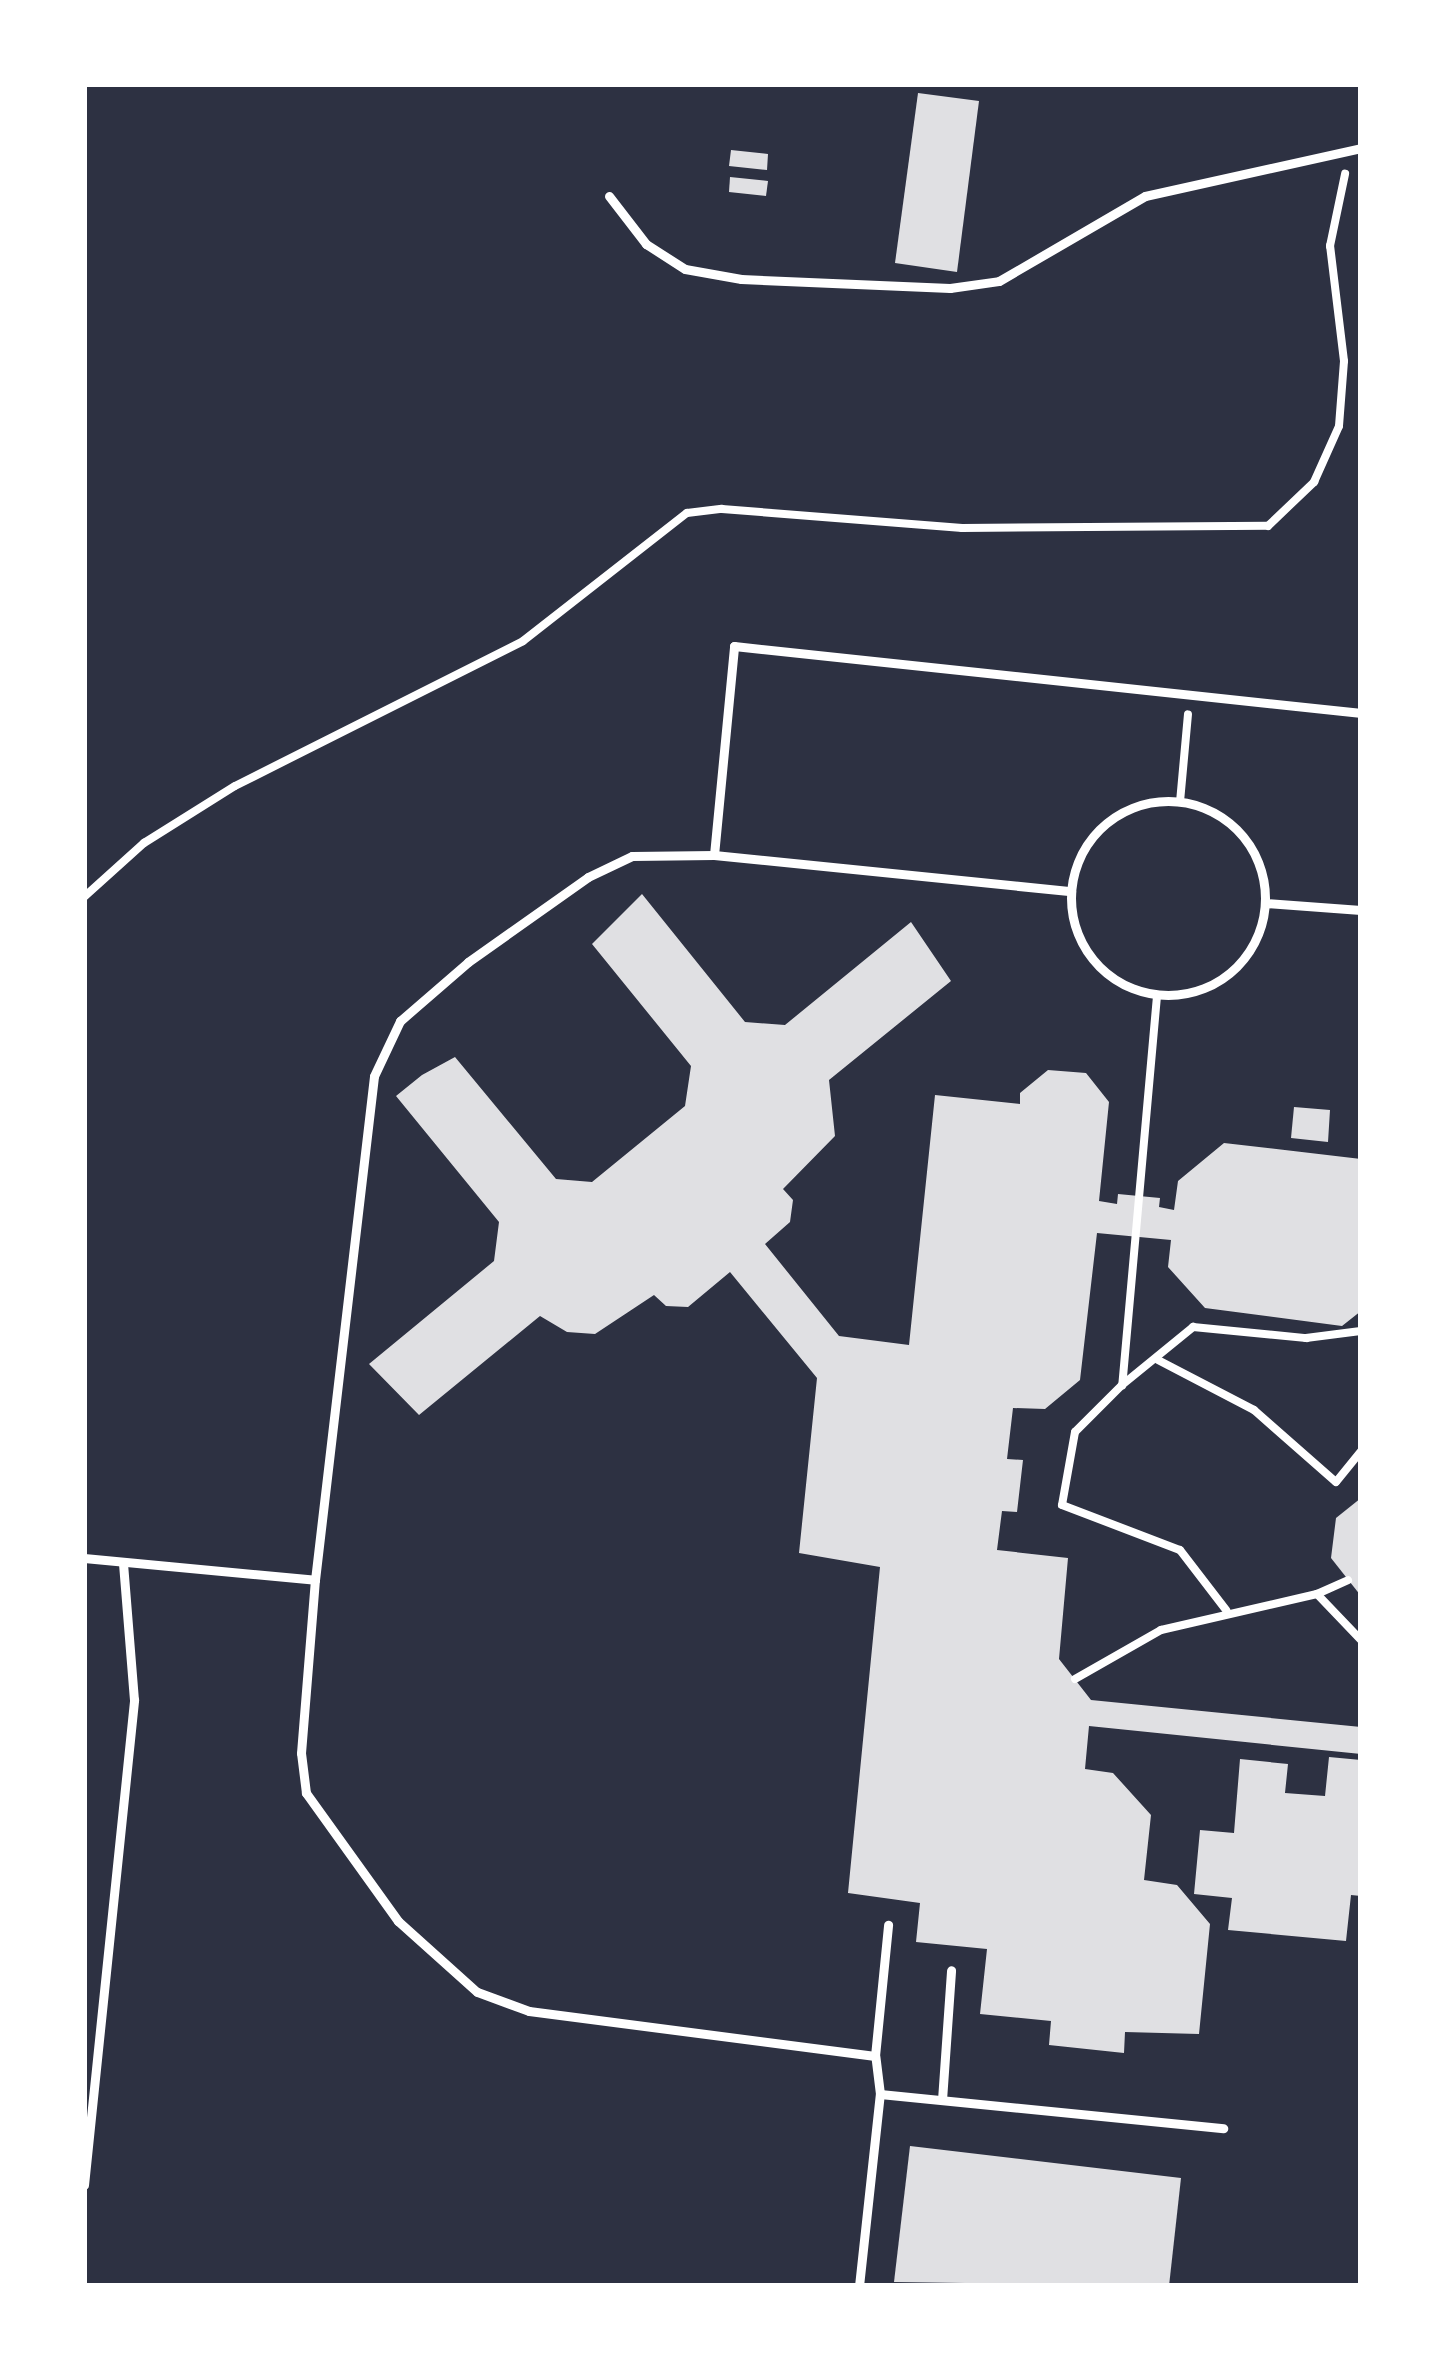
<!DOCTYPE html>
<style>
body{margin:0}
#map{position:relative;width:1445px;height:2370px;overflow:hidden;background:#2d3142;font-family:Ubuntu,sans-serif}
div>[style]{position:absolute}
.building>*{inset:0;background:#e0e0e3}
.path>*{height:8px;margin:-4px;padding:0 4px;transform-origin:4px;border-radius:4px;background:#fff}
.service>*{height:9px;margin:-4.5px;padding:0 4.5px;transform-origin:4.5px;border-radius:4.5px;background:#fff}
.service>.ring{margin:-4.5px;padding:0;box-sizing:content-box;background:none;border:9px solid #fff;border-radius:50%}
span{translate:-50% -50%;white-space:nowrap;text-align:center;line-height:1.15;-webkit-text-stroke:12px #fff;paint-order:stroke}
.frame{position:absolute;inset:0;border:87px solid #fff;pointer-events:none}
</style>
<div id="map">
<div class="building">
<div style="clip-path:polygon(918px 93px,979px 101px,957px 272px,895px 263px)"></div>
<div style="clip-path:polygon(731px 150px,768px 154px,767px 170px,729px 166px)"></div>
<div style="clip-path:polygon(730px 177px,768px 181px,766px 196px,729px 192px)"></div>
<div style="clip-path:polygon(642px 894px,745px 1022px,785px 1025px,911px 922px,951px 981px,829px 1080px,835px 1136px,783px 1189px,793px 1200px,790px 1222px,765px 1244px,839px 1336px,909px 1345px,935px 1095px,1020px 1104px,1020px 1093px,1048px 1070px,1086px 1073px,1109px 1102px,1099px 1201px,1117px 1204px,1118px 1194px,1160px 1198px,1159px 1207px,1174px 1210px,1178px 1181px,1224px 1143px,1361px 1159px,1361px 1311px,1342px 1326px,1205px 1308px,1168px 1267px,1171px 1240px,1097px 1233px,1080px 1380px,1045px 1409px,1013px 1408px,1007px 1459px,1023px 1460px,1017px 1512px,1002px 1511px,997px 1550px,1068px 1558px,1059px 1659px,1091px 1700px,1361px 1727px,1361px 1754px,1089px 1726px,1085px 1769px,1113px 1773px,1151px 1815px,1144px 1880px,1177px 1885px,1210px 1924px,1199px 2034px,1125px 2032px,1124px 2053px,1049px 2045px,1051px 2021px,980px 2014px,987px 1949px,916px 1942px,920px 1903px,848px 1893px,880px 1567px,799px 1553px,817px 1378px,730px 1272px,688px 1307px,666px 1306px,654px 1295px,595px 1334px,567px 1332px,540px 1316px,419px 1415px,369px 1364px,494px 1261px,499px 1222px,396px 1096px,422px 1075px,455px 1057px,556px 1179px,592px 1182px,685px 1106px,691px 1066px,592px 944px)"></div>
<div style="clip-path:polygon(1294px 1107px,1330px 1110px,1328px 1142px,1291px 1138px)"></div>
<div style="clip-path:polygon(1361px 1498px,1361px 1596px,1331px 1558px,1336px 1518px)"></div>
<div style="clip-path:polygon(1329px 1757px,1361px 1760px,1361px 1896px,1351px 1895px,1346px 1941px,1228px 1930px,1232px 1898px,1194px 1894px,1200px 1830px,1234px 1833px,1240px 1759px,1288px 1764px,1285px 1793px,1325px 1796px)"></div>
<div style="clip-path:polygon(910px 2146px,1181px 2178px,1169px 2286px,894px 2282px)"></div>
</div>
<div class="path">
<div style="left:1180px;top:802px;width:88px;rotate:-84.8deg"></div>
<div style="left:84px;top:897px;width:81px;rotate:-42deg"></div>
<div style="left:144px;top:843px;width:107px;rotate:-32.1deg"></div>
<div style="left:235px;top:786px;width:322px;rotate:-26.7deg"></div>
<div style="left:523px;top:641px;width:208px;rotate:-38deg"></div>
<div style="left:687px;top:513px;width:35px;rotate:-7deg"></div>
<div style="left:722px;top:509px;width:241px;rotate:4.5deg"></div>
<div style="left:962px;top:528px;width:306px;rotate:-0.4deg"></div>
<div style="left:1268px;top:526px;width:64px;rotate:-43.7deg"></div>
<div style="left:1314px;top:482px;width:61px;rotate:-65.9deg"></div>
<div style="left:1339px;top:426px;width:65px;rotate:-85.6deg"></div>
<div style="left:1344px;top:361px;width:116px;rotate:-96.9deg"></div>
<div style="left:1330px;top:246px;width:74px;rotate:-78.2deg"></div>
<div style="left:1157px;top:996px;width:391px;rotate:95.1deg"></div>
<div style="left:1122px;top:1385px;width:66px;rotate:135deg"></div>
<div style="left:1075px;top:1432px;width:74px;rotate:100.1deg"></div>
<div style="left:1062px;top:1505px;width:126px;rotate:20.9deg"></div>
<div style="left:1180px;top:1550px;width:76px;rotate:52.5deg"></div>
<div style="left:1158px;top:1360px;width:108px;rotate:27.5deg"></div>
<div style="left:1254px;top:1410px;width:109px;rotate:41.3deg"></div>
<div style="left:1336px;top:1482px;width:40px;rotate:-51deg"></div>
<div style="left:1122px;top:1385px;width:92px;rotate:-39.2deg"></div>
<div style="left:1193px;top:1327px;width:114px;rotate:5.6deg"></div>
<div style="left:1306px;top:1338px;width:55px;rotate:-7.3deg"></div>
<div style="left:1317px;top:1594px;width:34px;rotate:-24deg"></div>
<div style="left:1075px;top:1679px;width:99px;rotate:-29.7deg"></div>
<div style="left:1161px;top:1630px;width:160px;rotate:-13deg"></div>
<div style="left:1317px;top:1594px;width:64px;rotate:46.3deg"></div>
</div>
<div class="service">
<div style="left:609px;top:196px;width:61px;rotate:52.4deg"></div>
<div style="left:646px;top:244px;width:46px;rotate:32.7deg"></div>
<div style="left:685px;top:269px;width:57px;rotate:10.1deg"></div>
<div style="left:741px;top:279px;width:209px;rotate:2.5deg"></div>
<div style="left:950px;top:288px;width:49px;rotate:-8.1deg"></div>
<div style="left:999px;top:281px;width:169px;rotate:-30.2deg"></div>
<div style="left:1145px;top:196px;width:221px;rotate:-12.5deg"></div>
<div class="ring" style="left:1071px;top:801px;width:185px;height:185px"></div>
<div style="left:714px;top:855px;width:210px;rotate:-84.5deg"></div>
<div style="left:734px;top:646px;width:631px;rotate:6.1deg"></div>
<div style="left:1265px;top:903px;width:96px;rotate:4.2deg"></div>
<div style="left:84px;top:1558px;width:232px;rotate:5.4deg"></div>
<div style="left:875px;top:2056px;width:132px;rotate:-84.3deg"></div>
<div style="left:880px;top:2094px;width:345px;rotate:5.7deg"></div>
<div style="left:942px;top:2100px;width:130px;rotate:-86deg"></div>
<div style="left:84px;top:2185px;width:488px;rotate:-84.1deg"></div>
<div style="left:134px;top:1700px;width:138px;rotate:-94.6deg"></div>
<div style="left:859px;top:2286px;width:193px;rotate:-83.8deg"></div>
<div style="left:880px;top:2094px;width:38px;rotate:-97deg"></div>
<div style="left:875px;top:2056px;width:349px;rotate:-172.6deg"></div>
<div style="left:529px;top:2011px;width:55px;rotate:-159.9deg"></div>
<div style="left:477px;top:1992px;width:106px;rotate:-138.1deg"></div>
<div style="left:398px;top:1921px;width:158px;rotate:-125.7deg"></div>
<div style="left:306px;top:1793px;width:40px;rotate:-97.1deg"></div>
<div style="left:301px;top:1753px;width:174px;rotate:-85.4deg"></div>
<div style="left:315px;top:1580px;width:507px;rotate:-83.32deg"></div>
<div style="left:374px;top:1076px;width:61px;rotate:-64.7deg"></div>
<div style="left:400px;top:1021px;width:90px;rotate:-40.9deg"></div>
<div style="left:468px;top:962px;width:147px;rotate:-35.3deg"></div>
<div style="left:588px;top:877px;width:49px;rotate:-25.5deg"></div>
<div style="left:632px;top:856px;width:82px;rotate:-0.7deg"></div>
<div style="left:714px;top:855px;width:359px;rotate:5.8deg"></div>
</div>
<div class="frame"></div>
</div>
